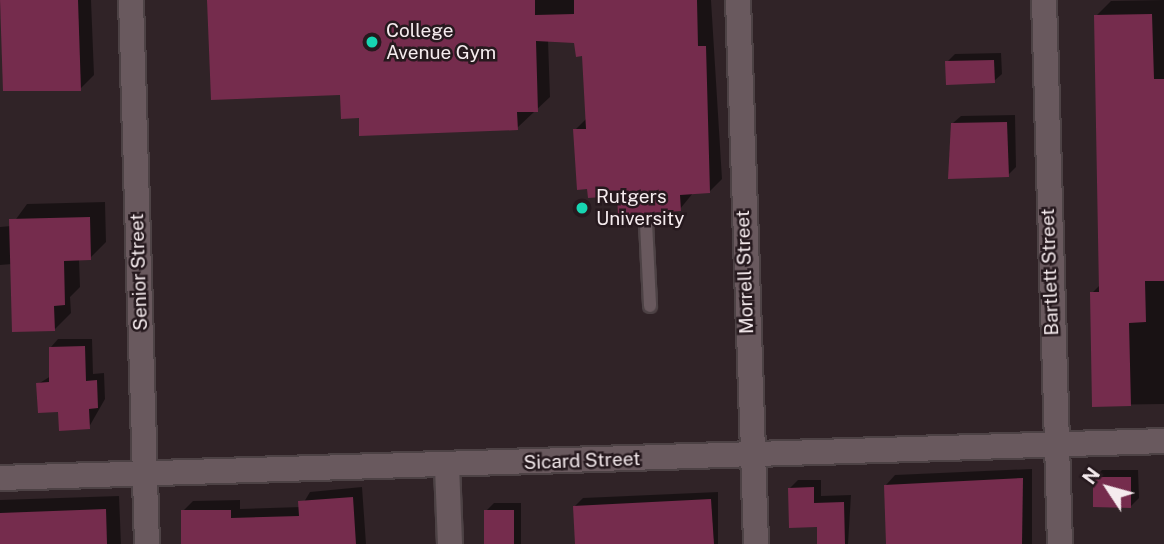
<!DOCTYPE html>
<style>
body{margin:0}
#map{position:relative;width:1164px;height:544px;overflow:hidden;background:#302327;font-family:"Public Sans",sans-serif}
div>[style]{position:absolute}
.shadow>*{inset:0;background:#0007}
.building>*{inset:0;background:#752c4d}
.roads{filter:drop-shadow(2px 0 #4d4245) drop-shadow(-2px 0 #4d4245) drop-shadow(0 2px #4d4245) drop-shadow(0 -2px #4d4245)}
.lane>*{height:12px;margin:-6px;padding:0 6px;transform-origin:6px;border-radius:6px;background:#69595e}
.street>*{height:24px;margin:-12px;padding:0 12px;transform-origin:12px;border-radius:12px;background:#69595e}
.dots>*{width:19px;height:19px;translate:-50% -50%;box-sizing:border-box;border:4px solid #26191e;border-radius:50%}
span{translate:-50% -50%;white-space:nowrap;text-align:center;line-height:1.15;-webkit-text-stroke:5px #26191e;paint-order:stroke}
.poi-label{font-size:19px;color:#f5ebee}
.left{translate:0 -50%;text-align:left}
.street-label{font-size:19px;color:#f5ebee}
.north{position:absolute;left:1073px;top:453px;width:70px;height:70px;-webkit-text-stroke:5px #26191e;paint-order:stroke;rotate:306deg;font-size:19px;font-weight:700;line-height:28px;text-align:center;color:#f5ebee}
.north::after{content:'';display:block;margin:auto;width:24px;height:32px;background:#f5ebee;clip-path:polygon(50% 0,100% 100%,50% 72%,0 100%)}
</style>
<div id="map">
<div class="shadow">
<div style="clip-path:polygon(0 0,91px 0,94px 75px,80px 89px,5px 89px)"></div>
<div style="clip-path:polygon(209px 0,711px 0,722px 179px,709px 192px,693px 193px,680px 209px,619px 195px,575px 130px,587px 118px,584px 54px,576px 41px,548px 40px,550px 97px,517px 128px,360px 117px,341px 94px)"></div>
<div style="clip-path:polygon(1164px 0,1164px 404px,1094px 405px,1092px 293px,1101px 284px,1096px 16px,1111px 1px)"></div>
<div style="clip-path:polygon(1001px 53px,1002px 74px,994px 81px,947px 62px,955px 54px)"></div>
<div style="clip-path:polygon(1015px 115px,1016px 167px,1008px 175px,953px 123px,961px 116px)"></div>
<div style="clip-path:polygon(105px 202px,106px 242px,90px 258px,79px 259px,80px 287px,70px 297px,71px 313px,55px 329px,12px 264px,0 265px,0 227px,11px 226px,27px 204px)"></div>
<div style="clip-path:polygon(58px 339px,92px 339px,93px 374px,104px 373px,105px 399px,89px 427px,60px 410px,38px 384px,51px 376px,51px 347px)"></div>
<div style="clip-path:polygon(1032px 469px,1032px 544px,888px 544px,886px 485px,895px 475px)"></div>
<div style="clip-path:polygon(1102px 470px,1138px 470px,1139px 498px,1131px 506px,1095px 477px)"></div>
<div style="clip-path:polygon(798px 480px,821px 480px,821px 496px,851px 495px,848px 544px,819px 544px,818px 525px,790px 488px)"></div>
<div style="clip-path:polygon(362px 487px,366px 544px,183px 544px,183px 511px,193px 501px,240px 500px,240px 509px,301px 507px,310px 492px)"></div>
<div style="clip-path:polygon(718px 492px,718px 544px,577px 544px,575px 506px,583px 498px)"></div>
<div style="clip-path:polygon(119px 496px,121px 544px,0 544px,0 500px)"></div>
<div style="clip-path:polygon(494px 503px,521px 503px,521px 544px,486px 544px,486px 511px)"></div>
</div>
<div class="building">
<div style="clip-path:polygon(0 0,78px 0,81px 91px,3px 91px)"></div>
<div style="clip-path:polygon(207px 0,535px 0,535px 15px,574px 14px,574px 0,697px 0,698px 46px,706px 46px,710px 193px,680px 195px,681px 211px,618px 215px,617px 196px,588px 198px,587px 189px,577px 190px,573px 129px,586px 129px,582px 56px,576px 57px,574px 43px,536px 41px,538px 112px,517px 112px,518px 130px,359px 136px,359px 118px,341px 119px,340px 95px,211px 100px)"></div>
<div style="clip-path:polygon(1152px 14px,1154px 79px,1164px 79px,1164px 281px,1145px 281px,1146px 322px,1129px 323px,1131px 406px,1092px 407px,1090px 292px,1099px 292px,1094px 15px)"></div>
<div style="clip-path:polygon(994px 60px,995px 83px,946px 85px,945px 61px)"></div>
<div style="clip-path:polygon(1007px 122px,1009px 177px,948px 179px,951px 123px)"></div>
<div style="clip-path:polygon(90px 217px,91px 260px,64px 261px,65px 305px,54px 306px,55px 331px,12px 332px,9px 219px)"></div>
<div style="clip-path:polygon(85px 346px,86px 381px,97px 380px,98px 408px,89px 409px,90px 429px,59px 431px,58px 412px,38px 413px,36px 383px,49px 382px,49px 347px)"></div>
<div style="clip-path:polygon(1093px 477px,1131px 477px,1131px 508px,1093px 507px)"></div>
<div style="clip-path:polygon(1023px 478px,1022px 544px,886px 544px,884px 485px)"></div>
<div style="clip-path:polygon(814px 487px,814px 503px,844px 502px,845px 544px,817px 544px,817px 527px,789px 528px,788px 488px)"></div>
<div style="clip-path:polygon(353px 497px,356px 544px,181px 544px,181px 510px,231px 510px,231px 518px,299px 516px,298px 501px)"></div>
<div style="clip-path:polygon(711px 499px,714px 544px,575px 544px,573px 506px)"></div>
<div style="clip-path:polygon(106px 509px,107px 544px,0 544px,0 513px)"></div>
<div style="clip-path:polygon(484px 510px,514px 510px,514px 544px,484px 544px)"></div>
</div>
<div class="roads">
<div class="lane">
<div style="left:646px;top:223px;width:83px;rotate:87.2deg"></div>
</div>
<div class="street">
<div style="left:131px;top:0;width:544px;rotate:88.32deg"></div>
<div style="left:738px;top:0;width:544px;rotate:88.1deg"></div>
<div style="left:1044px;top:0;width:544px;rotate:88.32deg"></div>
<div style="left:447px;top:466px;width:78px;rotate:87.8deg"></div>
<div style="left:0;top:478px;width:1165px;rotate:-1.82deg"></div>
</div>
</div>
<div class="dots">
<div style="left:372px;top:42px;background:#17d5b2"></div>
<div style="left:582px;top:208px;background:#17d5b2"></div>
</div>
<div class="poi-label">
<span class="left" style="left:386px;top:42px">College<br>Avenue Gym</span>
<span class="left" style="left:596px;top:208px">Rutgers<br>University</span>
</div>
<div class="street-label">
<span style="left:139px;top:272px;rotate:-92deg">Senior Street</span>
<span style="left:745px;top:272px;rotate:-92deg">Morrell Street</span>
<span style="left:1050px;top:272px;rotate:-92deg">Bartlett Street</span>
<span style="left:582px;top:461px;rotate:-2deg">Sicard Street</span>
</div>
<div class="north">N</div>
</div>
